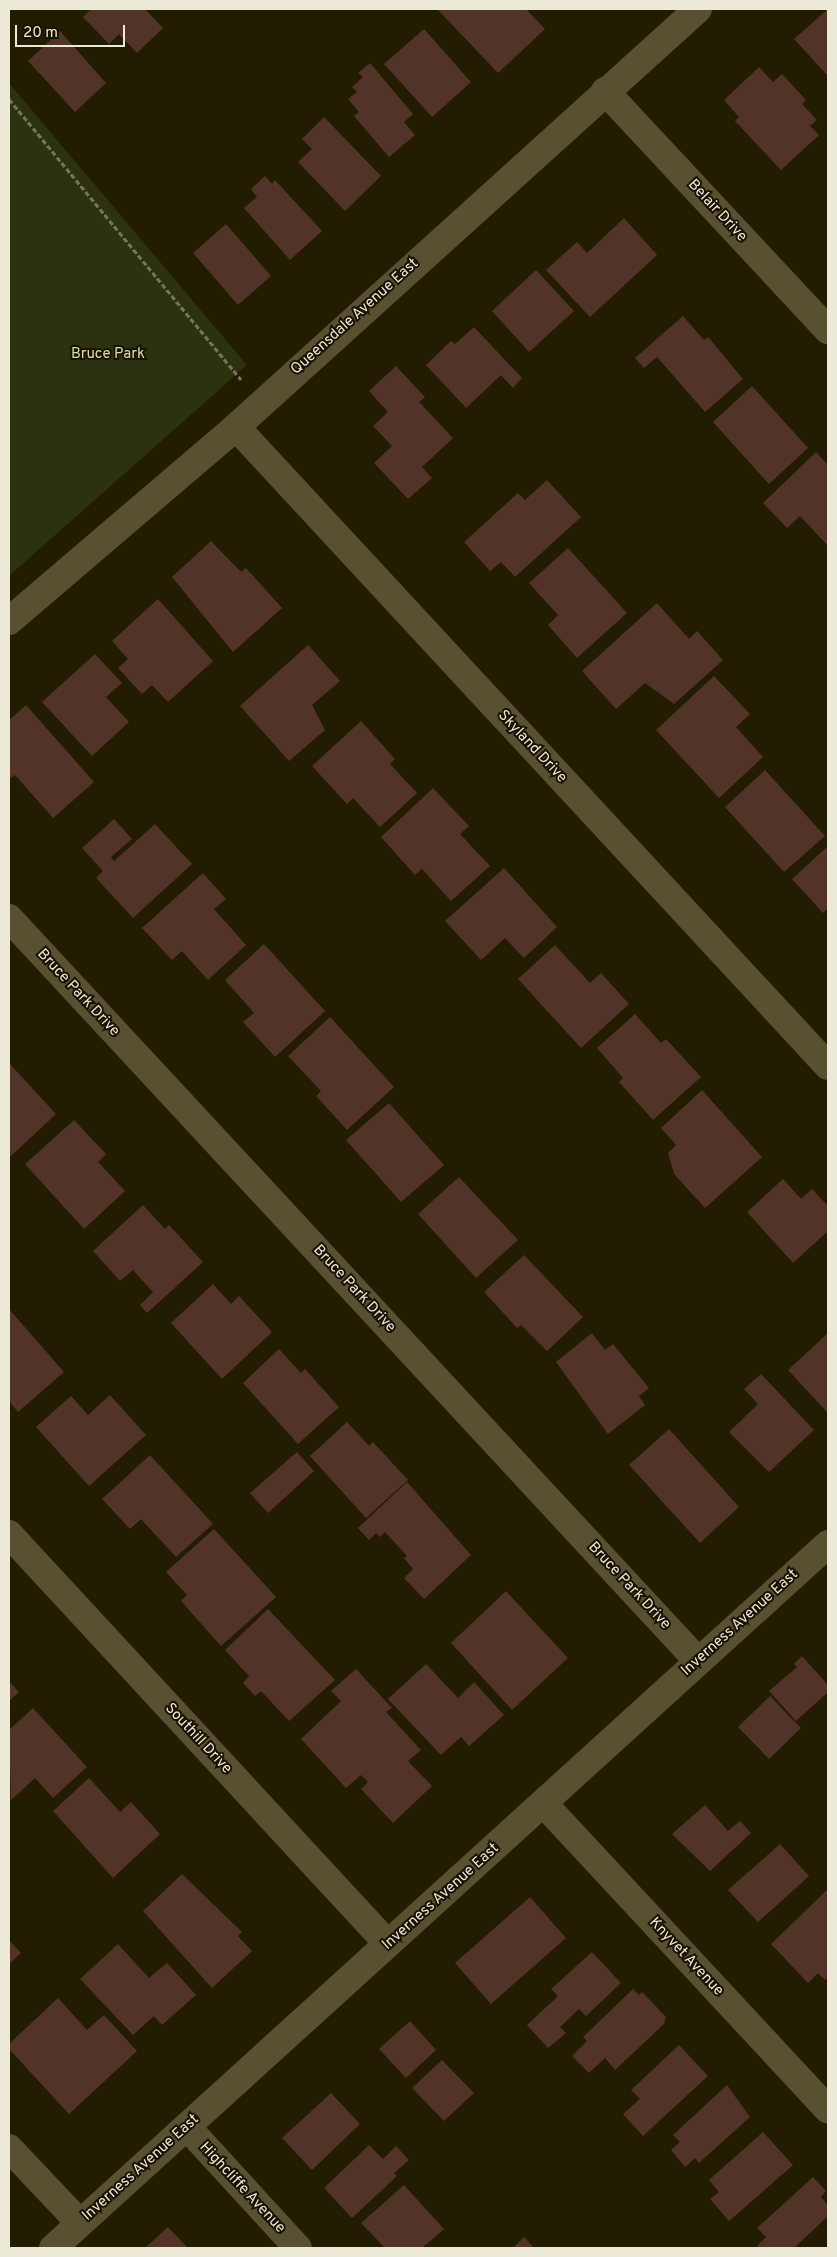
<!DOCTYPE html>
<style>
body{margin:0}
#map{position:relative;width:837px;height:2257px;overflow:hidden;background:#221c00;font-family:Overpass,sans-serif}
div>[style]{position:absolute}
.green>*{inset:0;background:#2c310f}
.building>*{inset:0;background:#513427}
.path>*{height:3px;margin-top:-1.5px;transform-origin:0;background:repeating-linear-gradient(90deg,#77735b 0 5px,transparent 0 7.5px)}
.street>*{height:28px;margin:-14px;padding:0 14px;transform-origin:14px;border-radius:14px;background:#575031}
span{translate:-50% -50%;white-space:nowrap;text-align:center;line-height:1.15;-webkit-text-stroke:4px #191200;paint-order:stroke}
.street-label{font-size:15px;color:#ece9d7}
.park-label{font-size:15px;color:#d4e09d}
.frame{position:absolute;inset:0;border:10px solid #ece9d7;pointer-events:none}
.scale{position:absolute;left:15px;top:25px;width:110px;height:22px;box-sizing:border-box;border:2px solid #ece9d7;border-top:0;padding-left:6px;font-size:15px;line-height:18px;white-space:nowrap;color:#ece9d7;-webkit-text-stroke:4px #191200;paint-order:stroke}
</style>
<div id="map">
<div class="green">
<div style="clip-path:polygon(9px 83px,247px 365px,9px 576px)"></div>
</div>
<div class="building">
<div style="clip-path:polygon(91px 9px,145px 9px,163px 28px,137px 53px,119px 34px,109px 44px,83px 17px)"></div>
<div style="clip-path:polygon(437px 9px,526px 9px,545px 29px,498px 73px)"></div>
<div style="clip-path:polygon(828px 9px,828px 76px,794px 39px)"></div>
<div style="clip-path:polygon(424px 29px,471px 82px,432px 117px,384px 64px)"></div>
<div style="clip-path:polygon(60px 31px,106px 83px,75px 112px,28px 61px)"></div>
<div style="clip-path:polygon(370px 63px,413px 114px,404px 122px,415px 135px,389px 157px,354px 116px,359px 112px,348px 99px,357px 92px,352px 87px,363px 77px,358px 73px)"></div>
<div style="clip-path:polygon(759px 67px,773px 82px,782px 74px,806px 100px,802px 104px,817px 120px,810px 126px,819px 135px,781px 170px,735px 121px,739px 117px,724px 100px)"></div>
<div style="clip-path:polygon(324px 117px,381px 176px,345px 211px,298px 162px,312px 149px,302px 139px)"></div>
<div style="clip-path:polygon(265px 176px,272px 184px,275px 180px,322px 231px,290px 260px,244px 208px,257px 197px,251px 189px)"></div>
<div style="clip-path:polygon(624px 218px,657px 255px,590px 317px,546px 270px,577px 242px,587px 253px)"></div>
<div style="clip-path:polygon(226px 224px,271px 276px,238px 305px,193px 253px)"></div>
<div style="clip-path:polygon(536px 270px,574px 311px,529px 352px,492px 311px)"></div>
<div style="clip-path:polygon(683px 316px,704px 340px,708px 337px,743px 379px,705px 412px,657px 357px,644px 368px,635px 358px)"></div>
<div style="clip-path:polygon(474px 327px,522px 378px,513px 388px,501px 375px,466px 408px,426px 365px,451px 341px,455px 344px)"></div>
<div style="clip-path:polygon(396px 366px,425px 397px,419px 402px,453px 438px,422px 467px,432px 478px,408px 499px,374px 463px,392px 446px,373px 426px,388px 412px,369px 391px)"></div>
<div style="clip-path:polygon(752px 386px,808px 448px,769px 484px,713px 422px)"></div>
<div style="clip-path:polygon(816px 452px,828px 465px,828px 546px,800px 516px,787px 528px,763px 503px)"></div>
<div style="clip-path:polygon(547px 480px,581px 517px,515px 577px,501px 562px,490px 571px,464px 542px,518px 493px,525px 500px)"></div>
<div style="clip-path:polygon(211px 541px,241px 572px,246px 568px,282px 608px,233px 652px,172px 577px)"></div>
<div style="clip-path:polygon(568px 548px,627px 613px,577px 658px,548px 625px,558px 615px,529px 583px)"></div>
<div style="clip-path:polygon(158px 599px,213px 661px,168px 702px,152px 685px,142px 694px,118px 668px,128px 659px,112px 641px)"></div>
<div style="clip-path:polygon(657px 603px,689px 639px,697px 631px,723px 660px,674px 704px,645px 683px,616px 709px,582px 671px)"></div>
<div style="clip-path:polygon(308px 645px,340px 681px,312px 705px,325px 730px,289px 761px,240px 706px)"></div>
<div style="clip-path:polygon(95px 654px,122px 683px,106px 697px,129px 722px,92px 756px,42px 702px)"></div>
<div style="clip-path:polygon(714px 676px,750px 714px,736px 727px,763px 757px,719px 798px,656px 730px)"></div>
<div style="clip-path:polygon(26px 705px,94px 782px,53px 818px,15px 775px,11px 778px,9px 775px,9px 720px)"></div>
<div style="clip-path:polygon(361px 721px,395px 759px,390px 764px,417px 793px,380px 827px,353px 798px,347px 804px,312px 766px)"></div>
<div style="clip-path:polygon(765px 770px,825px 836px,784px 872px,725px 807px)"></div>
<div style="clip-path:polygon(433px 788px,469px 826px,460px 834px,490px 866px,451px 901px,422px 869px,415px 875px,381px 837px)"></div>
<div style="clip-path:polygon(114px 819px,132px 839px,111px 857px,114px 861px,155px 824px,192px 864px,133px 918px,96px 878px,103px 871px,82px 848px)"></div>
<div style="clip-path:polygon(828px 846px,828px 908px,823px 913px,792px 879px)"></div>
<div style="clip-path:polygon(504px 868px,557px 927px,524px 958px,505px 938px,481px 960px,445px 921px)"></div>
<div style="clip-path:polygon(203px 873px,226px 899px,214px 909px,246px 945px,208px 980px,182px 951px,172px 960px,142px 928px)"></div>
<div style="clip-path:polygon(264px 944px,325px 1011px,275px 1057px,243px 1022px,254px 1013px,225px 980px)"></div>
<div style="clip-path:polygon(555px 945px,590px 983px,601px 973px,629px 1004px,581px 1048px,518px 979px)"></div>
<div style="clip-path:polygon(635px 1014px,661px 1043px,666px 1039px,701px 1077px,653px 1120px,619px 1082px,623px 1078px,597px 1048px)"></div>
<div style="clip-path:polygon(330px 1017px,394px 1087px,347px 1130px,316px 1096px,321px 1091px,288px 1056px)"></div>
<div style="clip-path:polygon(9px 1063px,56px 1114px,11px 1156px,9px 1154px)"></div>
<div style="clip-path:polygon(702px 1090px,762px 1157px,705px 1208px,674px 1174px,668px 1153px,676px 1145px,661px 1128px)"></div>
<div style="clip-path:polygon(389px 1103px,444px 1165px,401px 1202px,346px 1140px)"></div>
<div style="clip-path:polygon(74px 1120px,106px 1154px,98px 1162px,125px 1191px,84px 1229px,25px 1164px)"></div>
<div style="clip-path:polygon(459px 1177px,518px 1240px,476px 1278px,418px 1214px)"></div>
<div style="clip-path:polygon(783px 1179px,801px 1199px,812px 1189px,828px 1206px,828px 1231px,793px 1263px,747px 1212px)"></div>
<div style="clip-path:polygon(143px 1205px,165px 1229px,169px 1225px,203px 1262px,147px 1313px,140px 1305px,153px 1292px,133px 1270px,120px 1281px,93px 1251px)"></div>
<div style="clip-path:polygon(524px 1255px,583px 1317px,547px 1351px,521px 1325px,517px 1328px,484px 1292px)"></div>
<div style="clip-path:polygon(213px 1284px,231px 1304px,239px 1296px,272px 1332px,222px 1379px,171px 1323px)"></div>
<div style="clip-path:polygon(9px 1309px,64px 1372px,18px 1412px,9px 1401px)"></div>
<div style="clip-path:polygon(592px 1333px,605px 1350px,613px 1344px,649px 1388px,639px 1396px,645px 1405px,608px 1434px,556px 1362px)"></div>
<div style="clip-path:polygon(828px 1333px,828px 1413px,788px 1370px)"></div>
<div style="clip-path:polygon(279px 1349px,301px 1373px,305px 1369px,339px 1407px,298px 1444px,243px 1383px)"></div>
<div style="clip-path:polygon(761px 1374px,814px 1430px,769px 1472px,729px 1432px,758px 1404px,744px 1389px)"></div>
<div style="clip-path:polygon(110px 1395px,146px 1435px,89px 1486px,36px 1427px,71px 1396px,88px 1415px)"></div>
<div style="clip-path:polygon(347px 1422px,369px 1446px,373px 1442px,408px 1480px,366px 1518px,310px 1456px)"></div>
<div style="clip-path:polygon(669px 1429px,739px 1507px,700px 1543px,629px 1465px)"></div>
<div style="clip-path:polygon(297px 1452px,314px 1471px,268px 1513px,250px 1493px)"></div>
<div style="clip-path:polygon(150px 1455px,213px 1524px,176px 1557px,141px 1519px,130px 1529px,102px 1499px)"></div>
<div style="clip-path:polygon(407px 1482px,471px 1555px,424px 1599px,404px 1578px,413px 1569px,404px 1558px,407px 1556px,385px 1532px,380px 1537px,376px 1533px,369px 1540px,358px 1528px)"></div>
<div style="clip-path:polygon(214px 1529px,276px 1597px,221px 1646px,181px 1601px,187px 1595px,166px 1572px)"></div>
<div style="clip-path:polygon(506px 1591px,568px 1658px,512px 1710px,451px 1643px)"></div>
<div style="clip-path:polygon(268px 1609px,335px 1680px,289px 1721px,261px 1691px,255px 1696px,243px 1683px,249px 1676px,225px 1650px)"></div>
<div style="clip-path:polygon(802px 1656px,828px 1685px,828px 1692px,796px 1721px,769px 1691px,797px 1667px,794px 1664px)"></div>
<div style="clip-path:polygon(426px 1664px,458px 1698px,474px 1682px,504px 1715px,469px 1746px,461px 1737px,441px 1755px,388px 1699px)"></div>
<div style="clip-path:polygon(356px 1669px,392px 1708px,386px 1712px,421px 1750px,408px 1761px,432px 1786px,393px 1823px,361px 1789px,368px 1782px,361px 1775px,346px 1788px,301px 1739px,341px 1701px,331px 1691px)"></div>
<div style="clip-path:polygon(9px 1681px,19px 1692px,9px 1701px)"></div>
<div style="clip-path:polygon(770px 1696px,801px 1728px,769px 1759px,738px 1727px)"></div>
<div style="clip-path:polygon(33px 1708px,87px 1767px,53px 1798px,35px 1778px,11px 1800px,9px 1730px)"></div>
<div style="clip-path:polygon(89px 1778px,120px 1812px,131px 1802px,160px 1834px,113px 1878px,53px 1811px)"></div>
<div style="clip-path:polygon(705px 1805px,728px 1831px,740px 1821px,751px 1833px,710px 1871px,672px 1834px)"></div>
<div style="clip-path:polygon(780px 1844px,809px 1876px,758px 1922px,728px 1890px)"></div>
<div style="clip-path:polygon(182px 1874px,242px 1932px,238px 1936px,252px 1951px,212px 1988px,143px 1911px)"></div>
<div style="clip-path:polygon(828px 1889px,828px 1977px,825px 1980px,818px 1973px,808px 1983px,771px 1944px)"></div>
<div style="clip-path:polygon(530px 1897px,566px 1938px,491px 2004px,455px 1963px)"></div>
<div style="clip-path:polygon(9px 1940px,21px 1953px,9px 1964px)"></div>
<div style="clip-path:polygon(118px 1944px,149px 1978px,167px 1963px,196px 1995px,162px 2025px,154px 2016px,133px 2035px,80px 1979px)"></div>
<div style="clip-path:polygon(592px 1952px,621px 1983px,586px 2016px,579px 2009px,560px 2027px,566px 2033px,548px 2048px,527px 2025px,558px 1996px,551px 1989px)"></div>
<div style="clip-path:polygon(633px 1989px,639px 1995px,642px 1992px,666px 2017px,664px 2024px,615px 2070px,605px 2058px,589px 2073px,572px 2056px,587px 2041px,583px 2037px)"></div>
<div style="clip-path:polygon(58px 1998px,87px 2030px,104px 2015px,137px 2051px,69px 2114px,9px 2049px,9px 2044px)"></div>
<div style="clip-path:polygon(410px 2021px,436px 2050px,406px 2078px,379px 2049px)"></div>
<div style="clip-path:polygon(679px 2045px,708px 2076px,643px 2136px,623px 2114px,640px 2099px,631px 2090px)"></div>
<div style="clip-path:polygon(442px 2060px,474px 2093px,444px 2121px,412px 2088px)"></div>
<div style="clip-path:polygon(727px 2085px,750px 2117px,699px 2163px,695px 2158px,685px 2167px,671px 2150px,680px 2142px,673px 2135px)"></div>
<div style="clip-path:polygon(331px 2093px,360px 2124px,312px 2170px,282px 2138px)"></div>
<div style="clip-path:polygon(763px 2132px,793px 2165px,729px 2221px,710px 2199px,719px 2192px,709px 2180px)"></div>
<div style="clip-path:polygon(369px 2145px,383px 2159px,396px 2146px,409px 2160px,394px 2173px,397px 2176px,352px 2218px,324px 2188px)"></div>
<div style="clip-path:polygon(813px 2177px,826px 2191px,821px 2197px,828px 2205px,828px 2216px,794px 2248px,759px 2248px,757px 2246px,766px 2237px,757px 2228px)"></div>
<div style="clip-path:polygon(404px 2185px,444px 2229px,422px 2248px,385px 2248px,361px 2223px)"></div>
<div style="clip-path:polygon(168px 2227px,188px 2248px,145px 2248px)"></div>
<div style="clip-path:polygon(524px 2237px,534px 2248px,513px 2248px)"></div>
</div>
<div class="path">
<div style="left:9px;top:99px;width:364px;rotate:50.4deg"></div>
</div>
<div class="street">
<div style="left:605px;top:91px;width:327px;rotate:47deg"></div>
<div style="left:236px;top:427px;width:871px;rotate:47.19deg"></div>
<div style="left:9px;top:621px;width:299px;rotate:-40.5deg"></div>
<div style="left:236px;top:427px;width:623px;rotate:-42.14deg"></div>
<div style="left:9px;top:918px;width:1013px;rotate:47.16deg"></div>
<div style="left:9px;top:1534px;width:558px;rotate:47.25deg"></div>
<div style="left:544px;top:1804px;width:417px;rotate:47.1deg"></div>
<div style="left:187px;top:2127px;width:164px;rotate:47.5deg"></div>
<div style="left:9px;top:2148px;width:103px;rotate:46.6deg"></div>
<div style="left:53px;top:2248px;width:1047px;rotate:-42.25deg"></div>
</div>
<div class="street-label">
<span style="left:717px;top:211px;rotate:47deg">Belair Drive</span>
<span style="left:355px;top:317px;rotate:-42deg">Queensdale Avenue East</span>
<span style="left:532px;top:747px;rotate:47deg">Skyland Drive</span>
<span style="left:78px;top:993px;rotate:47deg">Bruce Park Drive</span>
<span style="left:354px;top:1289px;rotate:47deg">Bruce Park Drive</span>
<span style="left:629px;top:1586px;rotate:47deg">Bruce Park Drive</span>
<span style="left:740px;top:1623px;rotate:-42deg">Inverness Avenue East</span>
<span style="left:198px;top:1739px;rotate:47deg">Southill Drive</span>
<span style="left:441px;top:1897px;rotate:-42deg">Inverness Avenue East</span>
<span style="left:686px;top:1957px;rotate:47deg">Knyvet Avenue</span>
<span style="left:141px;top:2168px;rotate:-42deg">Inverness Avenue East</span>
<span style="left:242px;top:2188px;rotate:47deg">Highcliffe Avenue</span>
</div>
<div class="park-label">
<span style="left:108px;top:355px">Bruce Park</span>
</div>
<div class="frame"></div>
<div class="scale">20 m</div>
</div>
